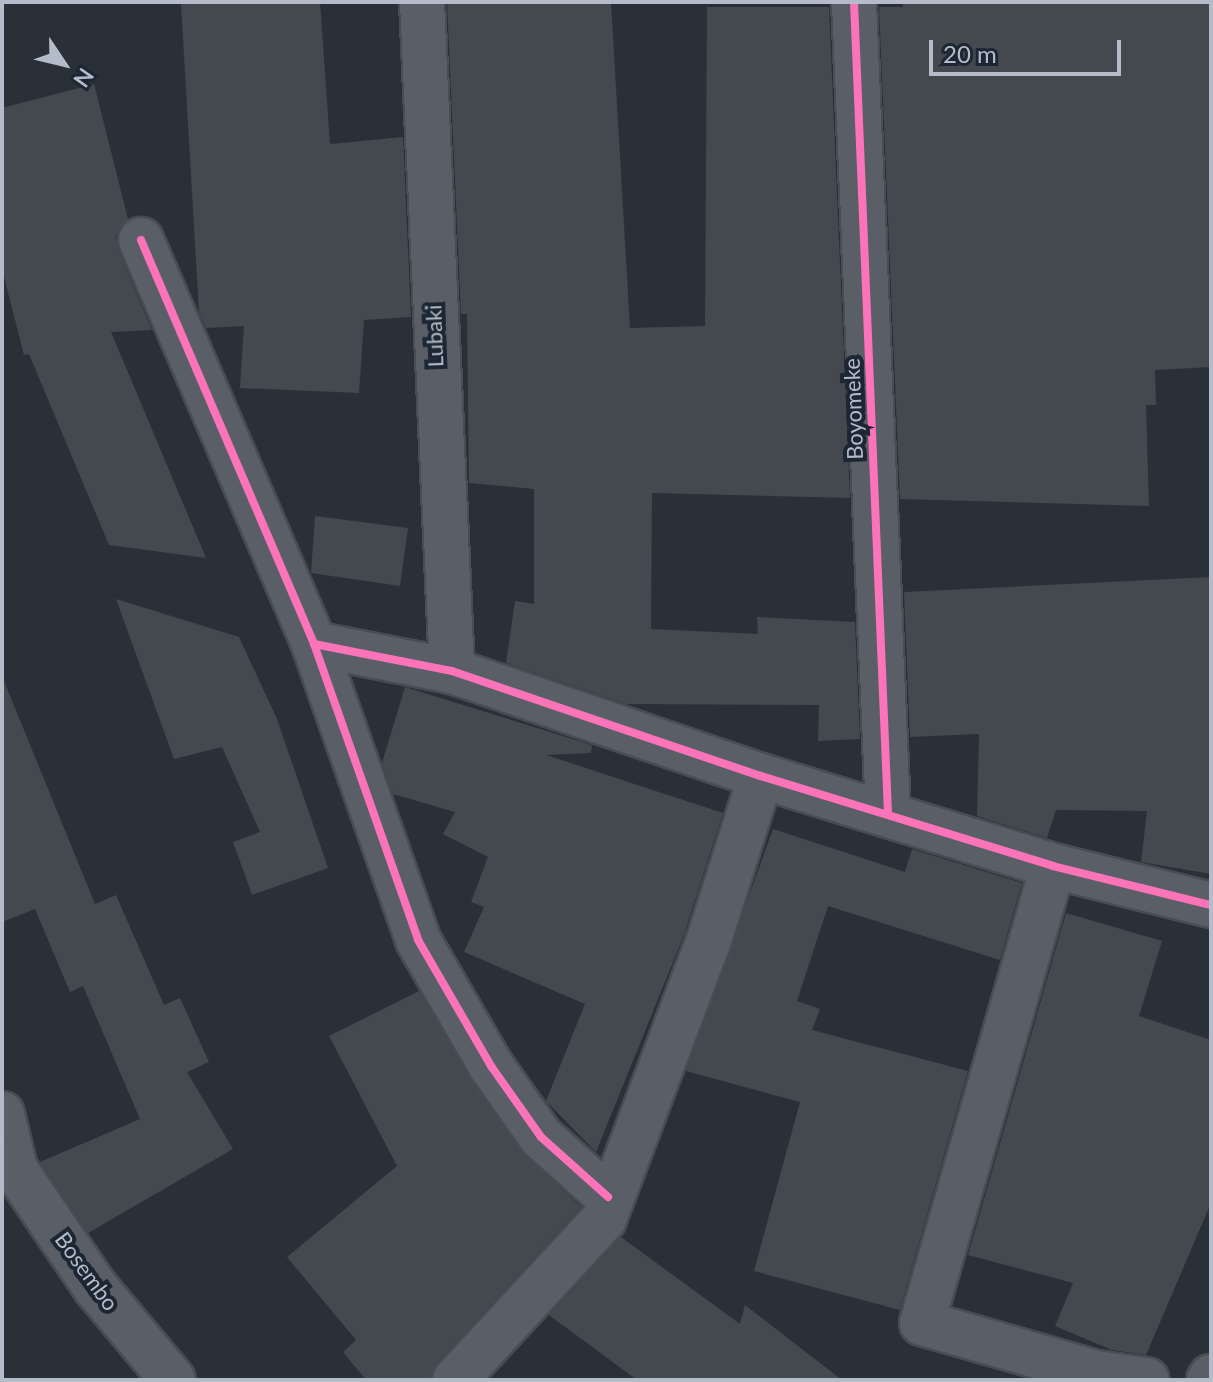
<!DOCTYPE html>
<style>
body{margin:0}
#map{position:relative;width:1213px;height:1382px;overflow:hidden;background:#2a3038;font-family:Lato,sans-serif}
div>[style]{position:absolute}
.building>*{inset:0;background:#444950}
.roads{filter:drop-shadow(2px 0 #484c53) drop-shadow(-2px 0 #484c53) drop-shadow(0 2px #484c53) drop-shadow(0 -2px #484c53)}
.street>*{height:44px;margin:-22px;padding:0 22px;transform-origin:22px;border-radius:22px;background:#5a5e66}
.cycleway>*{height:8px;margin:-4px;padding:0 4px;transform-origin:4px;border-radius:4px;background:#fb73b8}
span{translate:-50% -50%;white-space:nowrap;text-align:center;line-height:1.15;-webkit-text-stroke:8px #1d2633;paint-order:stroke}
.street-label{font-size:22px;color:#b4bcc9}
.frame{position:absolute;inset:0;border:4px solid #b4bcc9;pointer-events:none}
.north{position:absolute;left:24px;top:24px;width:80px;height:80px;-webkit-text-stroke:6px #1d2633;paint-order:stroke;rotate:125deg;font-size:22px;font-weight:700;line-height:32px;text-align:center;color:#b4bcc9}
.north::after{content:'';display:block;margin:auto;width:28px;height:36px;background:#b4bcc9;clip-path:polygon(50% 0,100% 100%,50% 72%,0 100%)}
.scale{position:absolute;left:929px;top:40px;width:192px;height:36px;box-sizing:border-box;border:4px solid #b4bcc9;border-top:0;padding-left:10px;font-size:24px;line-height:28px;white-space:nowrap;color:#b4bcc9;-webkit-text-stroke:6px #1d2633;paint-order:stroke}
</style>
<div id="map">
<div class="building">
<div style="clip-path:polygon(320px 2px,330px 144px,403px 137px,411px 317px,364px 320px,359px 393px,240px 388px,244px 326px,206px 328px,199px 312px,181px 4px)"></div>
<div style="clip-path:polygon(447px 2px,611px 2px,630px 328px,705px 326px,707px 7px,829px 7px,850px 498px,652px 493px,651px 629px,758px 634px,757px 617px,855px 622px,860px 739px,818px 741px,819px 705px,626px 704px,506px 663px,515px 601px,534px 604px,534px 489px,469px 483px,467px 314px,461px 314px)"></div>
<div style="clip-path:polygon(903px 2px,1211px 2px,1211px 367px,1155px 370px,1156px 405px,1146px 405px,1149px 506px,900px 499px,879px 7px,903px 7px)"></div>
<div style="clip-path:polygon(94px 84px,128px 219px,116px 236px,118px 249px,152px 330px,111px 332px,206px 558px,109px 545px,29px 354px,24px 355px,2px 269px,2px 108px)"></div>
<div style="clip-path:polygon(315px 516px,408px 528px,400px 586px,311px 573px)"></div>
<div style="clip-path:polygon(1211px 577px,1211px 874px,1141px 862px,1147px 811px,1056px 810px,1047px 838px,977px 816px,979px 734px,910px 737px,904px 592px)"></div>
<div style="clip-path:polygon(116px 599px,239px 637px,277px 719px,328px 868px,252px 895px,233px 842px,260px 832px,222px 747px,174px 759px)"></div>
<div style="clip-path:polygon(4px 681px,95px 904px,116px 895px,164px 1005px,180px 998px,209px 1062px,187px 1072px,233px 1149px,88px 1233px,40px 1162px,140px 1119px,83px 986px,70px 992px,35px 909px,2px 922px)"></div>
<div style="clip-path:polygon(405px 687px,592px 745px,591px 753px,546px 755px,723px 813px,684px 935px,596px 1152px,546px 1101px,585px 1004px,464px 952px,484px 907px,471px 902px,488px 857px,443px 834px,455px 812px,393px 794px,382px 763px)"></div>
<div style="clip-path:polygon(773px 829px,905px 872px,912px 849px,1022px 883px,1000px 960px,828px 906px,797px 1001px,820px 1009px,812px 1030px,968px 1071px,900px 1310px,754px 1271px,800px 1102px,686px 1071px)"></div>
<div style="clip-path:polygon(1066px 913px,1162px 941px,1139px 1016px,1211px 1040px,1211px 1203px,1146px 1355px,1112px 1350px,1055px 1326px,1073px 1283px,968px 1255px)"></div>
<div style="clip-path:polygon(419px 991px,521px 1151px,581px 1207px,437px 1363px,431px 1380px,366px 1380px,343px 1352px,356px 1340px,287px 1257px,397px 1166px,329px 1036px)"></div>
<div style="clip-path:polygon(621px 1237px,740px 1324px,745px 1305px,842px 1380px,637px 1380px,549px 1315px)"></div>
</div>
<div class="roads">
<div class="street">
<div style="left:422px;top:2px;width:670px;rotate:87.43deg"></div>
<div style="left:854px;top:2px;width:813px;rotate:87.6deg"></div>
<div style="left:141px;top:240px;width:439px;rotate:66.8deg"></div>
<div style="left:314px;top:644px;width:314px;rotate:70.6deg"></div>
<div style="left:418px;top:940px;width:146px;rotate:59.9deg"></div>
<div style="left:491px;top:1066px;width:87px;rotate:54.8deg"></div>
<div style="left:541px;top:1137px;width:90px;rotate:41.8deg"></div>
<div style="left:314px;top:644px;width:141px;rotate:11.1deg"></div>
<div style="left:452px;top:671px;width:326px;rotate:18.8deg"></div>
<div style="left:761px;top:776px;width:306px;rotate:17.1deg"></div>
<div style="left:1053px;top:866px;width:163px;rotate:13.9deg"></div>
<div style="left:1053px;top:866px;width:475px;rotate:106deg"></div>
<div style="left:922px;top:1323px;width:181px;rotate:16deg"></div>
<div style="left:1096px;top:1373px;width:51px;rotate:7.8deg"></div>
<div style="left:2px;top:1114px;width:57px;rotate:76.7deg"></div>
<div style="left:2px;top:1161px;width:15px;rotate:32deg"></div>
<div style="left:15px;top:1169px;width:144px;rotate:55.8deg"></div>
<div style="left:96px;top:1288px;width:120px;rotate:50.1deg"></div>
<div style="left:455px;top:1380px;width:219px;rotate:-47.2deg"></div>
<div style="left:604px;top:1219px;width:295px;rotate:-69.4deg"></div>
<div style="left:708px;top:943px;width:175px;rotate:-72.4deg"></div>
<div style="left:1209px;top:1380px;width:4px;rotate:-56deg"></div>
</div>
</div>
<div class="cycleway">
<div style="left:854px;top:2px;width:813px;rotate:87.6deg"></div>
<div style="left:141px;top:240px;width:439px;rotate:66.8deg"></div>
<div style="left:314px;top:644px;width:314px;rotate:70.6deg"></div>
<div style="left:418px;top:940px;width:146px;rotate:59.9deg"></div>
<div style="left:491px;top:1066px;width:87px;rotate:54.8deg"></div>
<div style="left:541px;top:1137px;width:90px;rotate:41.8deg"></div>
<div style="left:314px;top:644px;width:141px;rotate:11.1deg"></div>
<div style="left:452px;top:671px;width:326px;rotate:18.8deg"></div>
<div style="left:761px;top:776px;width:306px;rotate:17.1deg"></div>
<div style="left:1053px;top:866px;width:163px;rotate:13.9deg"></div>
</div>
<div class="street-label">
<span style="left:434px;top:336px;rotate:-92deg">Lubaki</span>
<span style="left:853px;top:409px;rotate:-92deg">Boyomeke</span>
<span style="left:87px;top:1271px;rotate:54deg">Bosembo</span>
</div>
<div class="frame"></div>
<div class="north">N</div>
<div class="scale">20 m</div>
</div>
